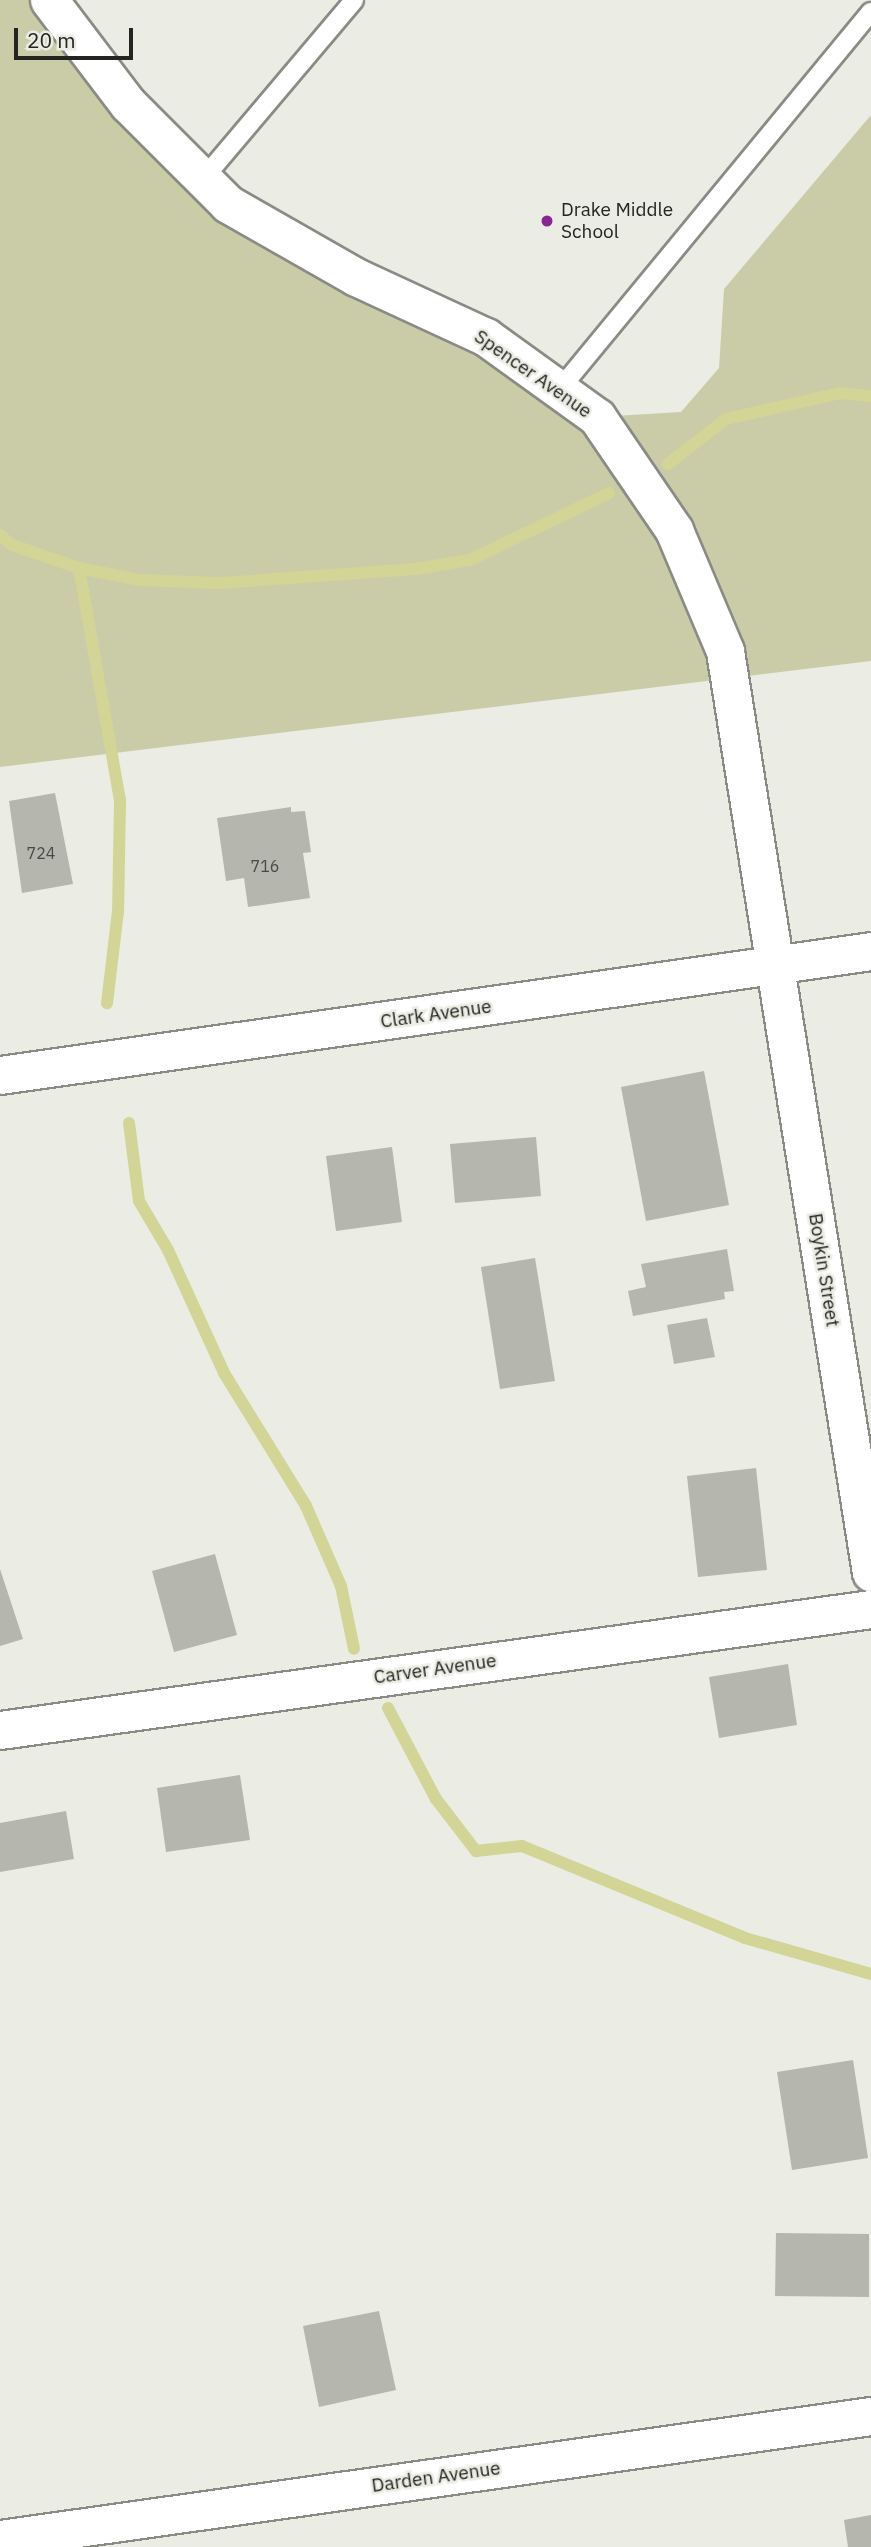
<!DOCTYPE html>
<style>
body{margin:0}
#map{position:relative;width:871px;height:2547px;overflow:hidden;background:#ebece4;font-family:"IBM Plex Sans",sans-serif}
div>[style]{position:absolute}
.green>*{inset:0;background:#cacca8}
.stream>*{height:12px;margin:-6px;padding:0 6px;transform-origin:6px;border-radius:6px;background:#d2d595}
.building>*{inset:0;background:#b5b6ae}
.roads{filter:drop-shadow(2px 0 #8a8b84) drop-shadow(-2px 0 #8a8b84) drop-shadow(0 2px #8a8b84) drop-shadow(0 -2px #8a8b84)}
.lane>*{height:18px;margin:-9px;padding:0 9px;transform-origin:9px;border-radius:9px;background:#fff}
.street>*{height:37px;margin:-18.5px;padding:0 18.5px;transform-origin:18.5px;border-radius:18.5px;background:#fff}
.dots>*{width:19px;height:19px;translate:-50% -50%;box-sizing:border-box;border:4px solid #ebece4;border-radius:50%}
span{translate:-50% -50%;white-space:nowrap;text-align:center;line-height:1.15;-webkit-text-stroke:5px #ebece4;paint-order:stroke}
.number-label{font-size:16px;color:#484844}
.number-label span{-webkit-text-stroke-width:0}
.poi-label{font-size:19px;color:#242421}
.left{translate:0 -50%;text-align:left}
.street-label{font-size:19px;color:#242421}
.scale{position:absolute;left:14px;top:28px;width:119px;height:32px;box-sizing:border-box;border:4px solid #242421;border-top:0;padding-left:9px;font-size:21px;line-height:24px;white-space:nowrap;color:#242421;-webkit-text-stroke:5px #ebece4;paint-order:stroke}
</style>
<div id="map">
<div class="green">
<div style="clip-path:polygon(0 0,49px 0,228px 204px,597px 417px,681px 412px,719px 368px,724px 289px,871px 115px,871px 661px,0 767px)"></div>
</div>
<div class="stream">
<div style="left:668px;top:464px;width:73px;rotate:-37.8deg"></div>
<div style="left:726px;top:419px;width:117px;rotate:-12.8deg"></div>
<div style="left:840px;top:393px;width:31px;rotate:6deg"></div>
<div style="left:0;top:535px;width:16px;rotate:40deg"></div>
<div style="left:12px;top:545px;width:71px;rotate:18.9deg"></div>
<div style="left:79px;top:568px;width:237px;rotate:80deg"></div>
<div style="left:120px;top:801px;width:110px;rotate:91deg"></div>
<div style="left:118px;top:911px;width:93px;rotate:96.8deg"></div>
<div style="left:79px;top:568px;width:61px;rotate:11.3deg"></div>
<div style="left:139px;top:580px;width:81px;rotate:2.1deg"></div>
<div style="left:220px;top:583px;width:196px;rotate:-4.1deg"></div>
<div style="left:416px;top:569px;width:55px;rotate:-9.5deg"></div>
<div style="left:470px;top:560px;width:154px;rotate:-25.7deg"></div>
<div style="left:129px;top:1123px;width:79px;rotate:82.7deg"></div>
<div style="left:139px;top:1201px;width:57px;rotate:59.4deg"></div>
<div style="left:168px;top:1250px;width:135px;rotate:65.5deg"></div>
<div style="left:224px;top:1373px;width:156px;rotate:58.3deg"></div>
<div style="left:306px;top:1506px;width:87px;rotate:66.4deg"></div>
<div style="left:341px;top:1586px;width:64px;rotate:78.3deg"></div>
<div style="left:388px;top:1708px;width:103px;rotate:62.2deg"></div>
<div style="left:436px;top:1799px;width:66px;rotate:52.4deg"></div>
<div style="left:476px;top:1851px;width:46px;rotate:-6.2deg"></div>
<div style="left:522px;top:1846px;width:241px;rotate:22.4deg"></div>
<div style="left:745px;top:1938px;width:131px;rotate:15.9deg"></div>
</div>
<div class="building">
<div style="clip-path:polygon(55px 793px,73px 884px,22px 893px,9px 801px)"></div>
<div style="clip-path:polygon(291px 807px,291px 812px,305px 811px,311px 852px,303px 853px,310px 898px,248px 907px,244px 878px,226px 881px,217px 818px)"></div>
<div style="clip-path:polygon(704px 1071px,729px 1205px,646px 1221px,621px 1087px)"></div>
<div style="clip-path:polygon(536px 1137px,541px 1196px,455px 1203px,450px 1144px)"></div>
<div style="clip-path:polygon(392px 1147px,402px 1222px,336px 1231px,326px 1156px)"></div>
<div style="clip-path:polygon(727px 1249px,734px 1291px,724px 1292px,725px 1299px,633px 1316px,628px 1291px,646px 1287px,641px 1264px)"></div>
<div style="clip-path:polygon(535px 1258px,555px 1381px,500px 1389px,481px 1267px)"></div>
<div style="clip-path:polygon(707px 1318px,715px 1357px,674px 1364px,667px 1325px)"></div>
<div style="clip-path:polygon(756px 1468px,767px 1570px,698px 1577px,687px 1476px)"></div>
<div style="clip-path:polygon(215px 1554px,237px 1635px,174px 1652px,152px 1571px)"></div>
<div style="clip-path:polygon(0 1569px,23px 1639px,0 1646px)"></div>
<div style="clip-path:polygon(788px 1664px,797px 1725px,719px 1738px,709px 1677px)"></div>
<div style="clip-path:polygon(240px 1775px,250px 1840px,166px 1852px,157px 1788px)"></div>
<div style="clip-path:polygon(66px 1811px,74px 1859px,0 1872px,0 1823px)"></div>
<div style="clip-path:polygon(853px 2060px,868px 2158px,792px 2170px,777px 2072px)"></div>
<div style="clip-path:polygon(776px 2233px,869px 2234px,869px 2297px,775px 2296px)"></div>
<div style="clip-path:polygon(379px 2311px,396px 2390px,319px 2407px,303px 2326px)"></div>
<div style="clip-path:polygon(871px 2515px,871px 2547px,848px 2547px,844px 2520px)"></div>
</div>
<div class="roads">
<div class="lane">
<div style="left:203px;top:179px;width:234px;rotate:-49.8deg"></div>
<div style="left:559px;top:390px;width:490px;rotate:-50.5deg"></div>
</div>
<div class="street">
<div style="left:49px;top:0;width:131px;rotate:52.8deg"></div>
<div style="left:128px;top:104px;width:141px;rotate:45deg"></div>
<div style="left:228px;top:204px;width:147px;rotate:29.7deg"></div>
<div style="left:356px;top:277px;width:143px;rotate:24.8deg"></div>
<div style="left:486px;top:337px;width:137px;rotate:35.8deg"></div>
<div style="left:597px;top:417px;width:137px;rotate:55.7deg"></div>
<div style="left:674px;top:530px;width:131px;rotate:67.1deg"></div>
<div style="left:725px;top:651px;width:933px;rotate:81deg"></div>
<div style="left:0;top:1075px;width:880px;rotate:-8.1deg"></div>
<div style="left:0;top:1730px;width:879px;rotate:-7.91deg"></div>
<div style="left:0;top:2539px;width:880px;rotate:-8.04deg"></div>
</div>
</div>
<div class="dots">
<div style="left:547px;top:221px;background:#852893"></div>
</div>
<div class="number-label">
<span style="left:41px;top:853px">724</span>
<span style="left:265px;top:866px">716</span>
</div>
<div class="poi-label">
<span class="left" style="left:561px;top:221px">Drake Middle<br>School</span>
</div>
<div class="street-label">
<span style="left:533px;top:374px;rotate:35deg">Spencer Avenue</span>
<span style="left:436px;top:1014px;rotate:-8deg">Clark Avenue</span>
<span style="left:824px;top:1270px;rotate:81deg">Boykin Street</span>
<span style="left:435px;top:1669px;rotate:-8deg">Carver Avenue</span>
<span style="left:436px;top:2477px;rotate:-8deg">Darden Avenue</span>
</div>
<div class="scale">20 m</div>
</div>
